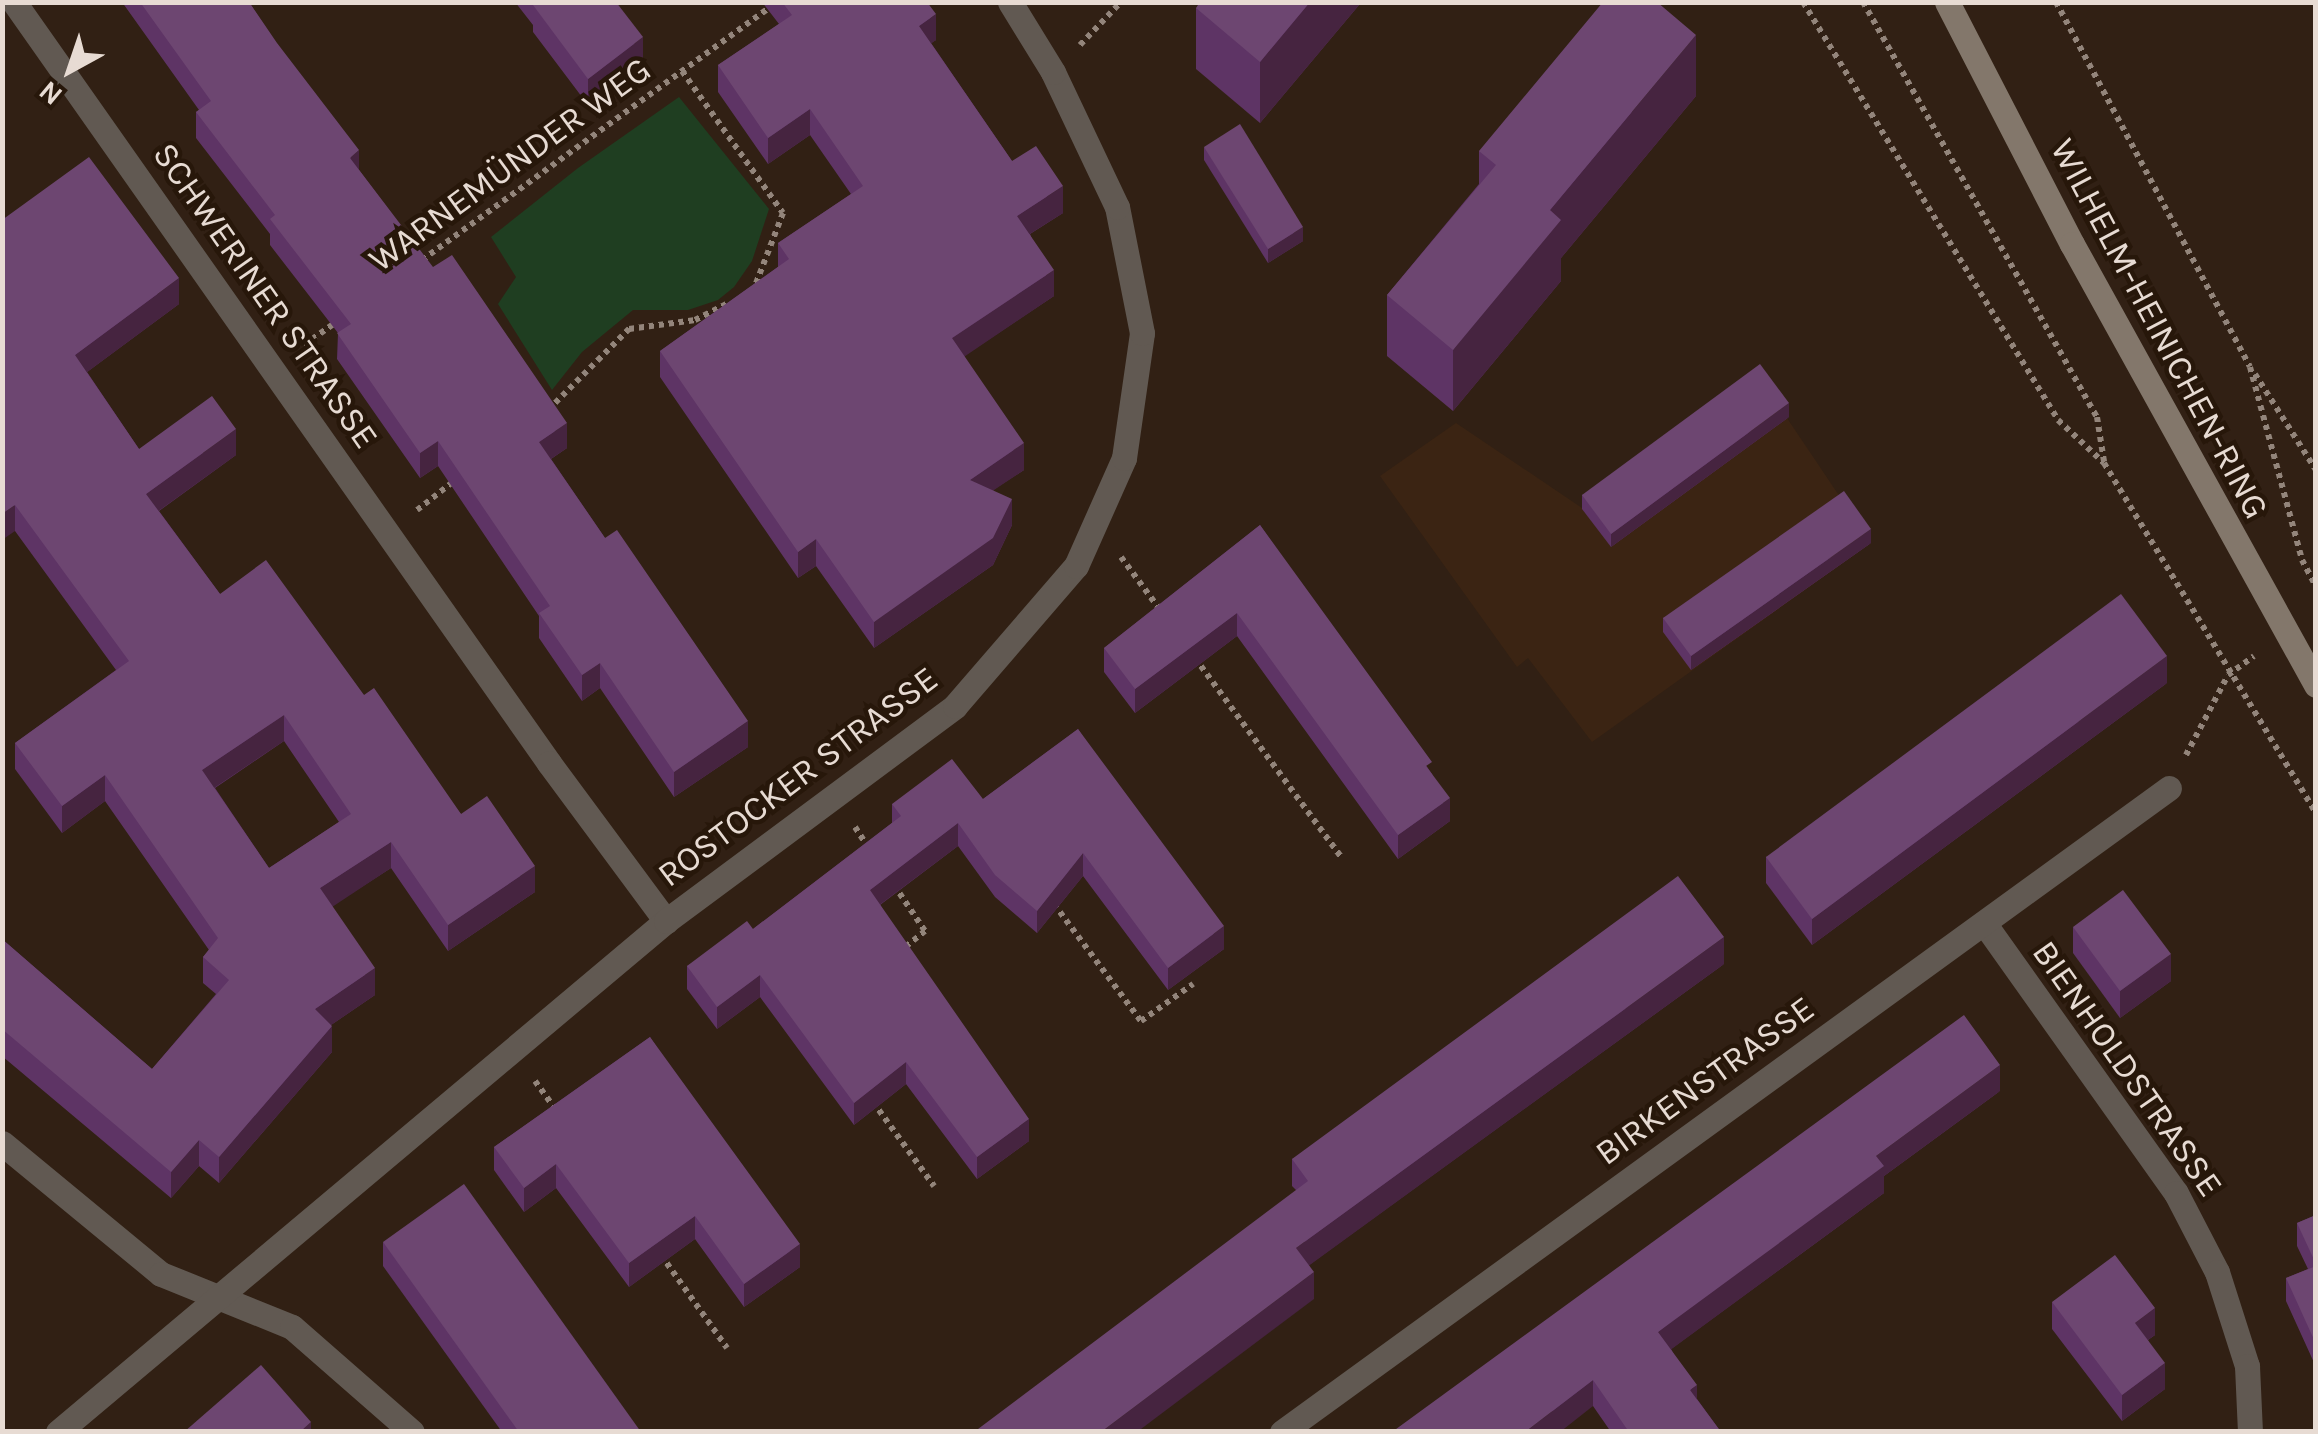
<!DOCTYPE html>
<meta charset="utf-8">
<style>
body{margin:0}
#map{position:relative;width:2318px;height:1434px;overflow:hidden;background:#312014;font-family:Karla,sans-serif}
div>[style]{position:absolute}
.built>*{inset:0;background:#3b2413}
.green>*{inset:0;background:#1f3e21}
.path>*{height:6px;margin-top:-3px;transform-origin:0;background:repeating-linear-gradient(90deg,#93857b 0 5px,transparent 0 10px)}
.minor>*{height:25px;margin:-12.5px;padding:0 12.5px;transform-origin:12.5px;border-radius:12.5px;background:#615952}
.secondary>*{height:25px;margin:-12.5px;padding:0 12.5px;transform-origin:12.5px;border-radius:12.5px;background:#83776b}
.wall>*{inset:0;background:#5e3465}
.shaded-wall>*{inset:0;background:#462440}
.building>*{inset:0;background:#6d4671}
span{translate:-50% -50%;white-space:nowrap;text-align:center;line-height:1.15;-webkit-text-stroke:9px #27170a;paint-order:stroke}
.street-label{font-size:35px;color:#e7dbd3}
.frame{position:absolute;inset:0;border:5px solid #e7dbd3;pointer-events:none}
.north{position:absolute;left:20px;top:20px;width:100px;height:100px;-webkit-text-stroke:8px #27170a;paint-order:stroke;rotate:220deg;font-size:28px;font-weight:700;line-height:40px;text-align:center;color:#e7dbd3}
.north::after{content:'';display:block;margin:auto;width:35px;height:45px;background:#e7dbd3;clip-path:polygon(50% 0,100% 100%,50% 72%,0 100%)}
</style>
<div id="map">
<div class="built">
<div style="clip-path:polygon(1760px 378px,1871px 543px,1592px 742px,1528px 658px,1517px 667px,1380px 476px,1456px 423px,1582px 508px)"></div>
</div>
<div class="green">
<div style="clip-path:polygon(679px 97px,769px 209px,752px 261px,734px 287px,718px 300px,688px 310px,633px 310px,582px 352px,552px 390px,498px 304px,516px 277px,491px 237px,578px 168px)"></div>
</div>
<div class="path">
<div style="left:1803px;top:2px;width:490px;rotate:58.6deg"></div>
<div style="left:2058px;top:420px;width:63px;rotate:43.1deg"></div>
<div style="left:2104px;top:463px;width:409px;rotate:58.8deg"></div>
<div style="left:1863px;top:2px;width:476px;rotate:60.6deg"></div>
<div style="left:2097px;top:417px;width:45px;rotate:81deg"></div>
<div style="left:2056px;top:2px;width:413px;rotate:62deg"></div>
<div style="left:2250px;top:367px;width:200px;rotate:74.9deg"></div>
<div style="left:2302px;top:560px;width:30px;rotate:62deg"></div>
<div style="left:1080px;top:45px;width:59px;rotate:-46.4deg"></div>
<div style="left:682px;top:71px;width:174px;rotate:54.6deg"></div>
<div style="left:783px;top:213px;width:78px;rotate:111deg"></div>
<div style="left:422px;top:260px;width:439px;rotate:-36deg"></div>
<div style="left:304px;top:345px;width:43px;rotate:-35.5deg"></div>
<div style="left:2255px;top:374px;width:114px;rotate:57.6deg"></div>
<div style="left:548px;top:410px;width:115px;rotate:-45deg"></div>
<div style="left:629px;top:329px;width:67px;rotate:-7.8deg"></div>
<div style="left:695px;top:320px;width:36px;rotate:-27deg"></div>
<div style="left:417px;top:510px;width:47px;rotate:-38.1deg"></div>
<div style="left:1121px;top:557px;width:67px;rotate:53.5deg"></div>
<div style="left:1195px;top:658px;width:248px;rotate:53.7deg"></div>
<div style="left:2186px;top:755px;width:90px;rotate:-62.3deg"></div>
<div style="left:2228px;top:675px;width:32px;rotate:-36deg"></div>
<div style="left:855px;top:827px;width:27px;rotate:57deg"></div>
<div style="left:894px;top:885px;width:55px;rotate:56deg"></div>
<div style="left:925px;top:931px;width:27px;rotate:141deg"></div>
<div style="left:1054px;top:904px;width:146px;rotate:53.4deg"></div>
<div style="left:1141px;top:1021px;width:64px;rotate:-35.4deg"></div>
<div style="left:535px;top:1081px;width:37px;rotate:54deg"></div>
<div style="left:873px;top:1102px;width:104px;rotate:54deg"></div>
<div style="left:661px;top:1255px;width:114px;rotate:54.6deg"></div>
</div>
<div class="minor">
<div style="left:14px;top:2px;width:930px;rotate:54.89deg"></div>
<div style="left:549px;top:763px;width:197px;rotate:53.5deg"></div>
<div style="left:1984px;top:923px;width:331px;rotate:54.6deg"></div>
<div style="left:2176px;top:1193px;width:89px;rotate:62.6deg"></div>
<div style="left:2217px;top:1272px;width:99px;rotate:72.3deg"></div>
<div style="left:2247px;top:1366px;width:66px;rotate:87.4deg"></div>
<div style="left:2px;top:1143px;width:206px;rotate:39.5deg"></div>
<div style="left:161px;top:1274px;width:141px;rotate:22deg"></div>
<div style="left:292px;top:1327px;width:159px;rotate:41.2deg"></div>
<div style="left:58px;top:1432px;width:794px;rotate:-40.05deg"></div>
<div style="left:666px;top:921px;width:360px;rotate:-36.6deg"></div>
<div style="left:955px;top:706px;width:185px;rotate:-49.2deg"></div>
<div style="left:1076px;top:566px;width:118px;rotate:-66deg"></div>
<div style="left:1124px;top:458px;width:126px;rotate:-81.8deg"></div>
<div style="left:1142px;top:333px;width:128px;rotate:-101.2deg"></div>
<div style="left:1117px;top:207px;width:149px;rotate:-115.4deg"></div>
<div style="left:1053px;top:72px;width:82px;rotate:-121.6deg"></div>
<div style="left:1282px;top:1432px;width:1096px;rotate:-35.98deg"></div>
</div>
<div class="secondary">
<div style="left:1947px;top:2px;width:272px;rotate:62.7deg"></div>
<div style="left:2072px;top:244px;width:504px;rotate:61.04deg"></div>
</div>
<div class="wall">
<div style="clip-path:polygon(122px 2px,249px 2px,359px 170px,567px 448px,551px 459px,748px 747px,674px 797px,600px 688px,582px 701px,539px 638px,539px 616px,438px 466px,420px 478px,337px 359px,338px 333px,270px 245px,270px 234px,196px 138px,196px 112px,199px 110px)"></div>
<div style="clip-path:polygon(515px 2px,616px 2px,643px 63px,588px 105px,533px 32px,533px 25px)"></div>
<div style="clip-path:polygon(762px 2px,927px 2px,936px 40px,931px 43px,1012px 161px,1063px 213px,1030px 234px,1054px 296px,964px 356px,1024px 470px,993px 490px,1012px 525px,993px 565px,874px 648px,816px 566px,798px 578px,660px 377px,660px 351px,778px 267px,778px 243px,851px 194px,810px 135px,768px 164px,718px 92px,718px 65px,779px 24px)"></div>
<div style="clip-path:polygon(1359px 2px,1359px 5px,1260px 123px,1196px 69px,1196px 8px)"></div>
<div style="clip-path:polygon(1696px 96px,1561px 258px,1561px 281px,1453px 411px,1387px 356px,1387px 295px,1479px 184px,1479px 151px)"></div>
<div style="clip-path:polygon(1204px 147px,1303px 241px,1268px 263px,1204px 160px)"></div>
<div style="clip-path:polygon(evenodd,2px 220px,179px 304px,87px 372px,139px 449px,236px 455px,159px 511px,220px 594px,364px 695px,461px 814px,535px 892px,448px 951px,391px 868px,332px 906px,375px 995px,331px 1025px,332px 1052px,219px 1183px,199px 1166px,171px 1198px,2px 1056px,2px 939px,152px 1069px,216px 994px,203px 983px,203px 957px,209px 950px,105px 801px,62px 833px,15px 769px,15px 743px,116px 670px,15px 531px,2px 220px,284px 741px,339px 822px,269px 868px,215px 788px,284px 741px)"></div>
<div style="clip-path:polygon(1789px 417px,1611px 547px,1582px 509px,1582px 495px)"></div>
<div style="clip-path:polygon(1260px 525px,1432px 774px,1450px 821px,1398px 859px,1237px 636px,1135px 713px,1104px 672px,1104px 648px)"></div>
<div style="clip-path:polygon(1871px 543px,1691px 670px,1663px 632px,1663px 618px)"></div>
<div style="clip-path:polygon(2167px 683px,1812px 945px,1766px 883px,1766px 857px)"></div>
<div style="clip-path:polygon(1078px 729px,1224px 949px,1168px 990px,1083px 876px,1037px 933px,995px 897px,958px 846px,880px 905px,1029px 1141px,977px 1179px,906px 1084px,854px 1125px,760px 997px,717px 1029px,687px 989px,687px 966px,753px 929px,892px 823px,892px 804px,983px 799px)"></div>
<div style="clip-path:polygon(2073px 927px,2171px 981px,2120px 1018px,2073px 953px)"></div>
<div style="clip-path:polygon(1724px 964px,1309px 1265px,1314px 1299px,1296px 1190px,1292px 1186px,1292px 1159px)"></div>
<div style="clip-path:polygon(650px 1037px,800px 1267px,744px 1307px,695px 1239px,629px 1287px,556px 1188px,524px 1212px,494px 1170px,494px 1147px)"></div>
<div style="clip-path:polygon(2000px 1091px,1884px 1176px,1884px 1193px,1671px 1349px,1697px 1399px,1721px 1432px,1611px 1432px,1593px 1406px,1392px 1432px)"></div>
<div style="clip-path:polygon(2316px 1215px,2316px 1367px,2286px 1301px,2286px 1278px,2308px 1269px,2297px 1246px,2297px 1223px)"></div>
<div style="clip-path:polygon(383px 1242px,641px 1432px,502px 1432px,383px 1266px)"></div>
<div style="clip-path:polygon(2052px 1302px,2155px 1335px,2148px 1340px,2165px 1389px,2122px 1421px,2052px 1329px)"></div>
</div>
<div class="shaded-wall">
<div style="clip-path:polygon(1310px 2px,1359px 2px,1359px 5px,1260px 123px,1260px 62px)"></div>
<div style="clip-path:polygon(936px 14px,936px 40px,919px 52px,919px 26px)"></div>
<div style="clip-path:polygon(1696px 35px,1696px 96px,1561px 258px,1561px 281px,1453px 411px,1453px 350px,1550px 210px)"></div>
<div style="clip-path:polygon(643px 37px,643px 63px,588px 105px,588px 79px)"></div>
<div style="clip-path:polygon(810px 109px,810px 135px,768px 164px,768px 138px)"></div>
<div style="clip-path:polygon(359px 150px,359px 176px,350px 158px)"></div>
<div style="clip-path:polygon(1063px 186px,1063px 213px,1017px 242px,1017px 216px)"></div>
<div style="clip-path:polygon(1303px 227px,1303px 241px,1268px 263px,1268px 249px)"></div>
<div style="clip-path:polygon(1054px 270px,1054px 296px,952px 365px,952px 338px)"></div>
<div style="clip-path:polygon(179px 278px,179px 304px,75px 381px,75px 355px)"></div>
<div style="clip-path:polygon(1789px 403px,1789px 417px,1611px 547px,1611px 534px)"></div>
<div style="clip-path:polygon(567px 423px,567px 448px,539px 467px,539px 442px)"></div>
<div style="clip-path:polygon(236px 429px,236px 455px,146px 520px,146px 494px)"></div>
<div style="clip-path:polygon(438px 441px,438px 466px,420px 478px,420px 453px)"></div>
<div style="clip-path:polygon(1024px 443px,1024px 470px,970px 506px,970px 480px)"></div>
<div style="clip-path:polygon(1012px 499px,1012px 525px,993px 565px,874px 648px,874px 622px)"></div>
<div style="clip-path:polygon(15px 505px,15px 531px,2px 540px,2px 514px)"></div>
<div style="clip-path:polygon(1871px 529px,1871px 543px,1691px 670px,1691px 656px)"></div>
<div style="clip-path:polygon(816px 539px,816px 566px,798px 578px,798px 552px)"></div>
<div style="clip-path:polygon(1237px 613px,1237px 636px,1135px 713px,1135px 689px)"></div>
<div style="clip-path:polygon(2167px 656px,2167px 683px,1812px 945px,1812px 919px)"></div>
<div style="clip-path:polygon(600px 663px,600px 688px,582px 701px,582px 675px)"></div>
<div style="clip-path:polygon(284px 715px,284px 741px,202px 796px,202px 770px)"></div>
<div style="clip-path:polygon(748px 721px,748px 747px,674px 797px,674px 772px)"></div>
<div style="clip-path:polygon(105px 775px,105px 801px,62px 833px,62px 806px)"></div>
<div style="clip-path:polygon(1450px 798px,1450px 821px,1398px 859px,1398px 835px)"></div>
<div style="clip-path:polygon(958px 823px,958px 846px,870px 912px,870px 890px)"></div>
<div style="clip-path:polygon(391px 842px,391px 868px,320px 915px,320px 888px)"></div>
<div style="clip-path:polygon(1083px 853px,1083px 876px,1037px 933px,1037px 911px)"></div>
<div style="clip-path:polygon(535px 866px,535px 892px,448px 951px,448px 925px)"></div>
<div style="clip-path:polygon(1224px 926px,1224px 949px,1168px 990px,1168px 968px)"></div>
<div style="clip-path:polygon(1724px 937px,1724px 964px,1296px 1275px,1296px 1248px)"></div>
<div style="clip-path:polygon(2171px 954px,2171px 981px,2120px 1018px,2120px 991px)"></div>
<div style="clip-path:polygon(375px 968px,375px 995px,315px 1036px,315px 1009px)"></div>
<div style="clip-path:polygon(760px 975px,760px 997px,717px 1029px,717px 1007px)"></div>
<div style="clip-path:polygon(332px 1026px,332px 1052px,219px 1183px,219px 1157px)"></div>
<div style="clip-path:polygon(906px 1062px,906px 1084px,854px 1125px,854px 1103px)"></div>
<div style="clip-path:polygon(2000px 1065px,2000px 1091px,1884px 1176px,1884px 1193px,1658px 1359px,1658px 1332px,1876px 1156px)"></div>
<div style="clip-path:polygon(1029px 1119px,1029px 1141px,977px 1179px,977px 1157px)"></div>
<div style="clip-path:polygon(199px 1140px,199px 1166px,171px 1198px,171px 1172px)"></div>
<div style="clip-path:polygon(556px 1164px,556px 1188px,524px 1212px,524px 1188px)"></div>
<div style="clip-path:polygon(695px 1216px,695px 1239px,629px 1287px,629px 1263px)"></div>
<div style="clip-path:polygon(800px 1244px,800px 1267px,744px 1307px,744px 1284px)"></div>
<div style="clip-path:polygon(1314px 1272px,1314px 1299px,1137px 1432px,1101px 1432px)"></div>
<div style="clip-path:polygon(2155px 1308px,2155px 1335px,2135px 1349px,2135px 1323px)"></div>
<div style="clip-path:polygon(2165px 1363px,2165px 1389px,2122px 1421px,2122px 1395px)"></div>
<div style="clip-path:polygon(1593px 1380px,1593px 1406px,1560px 1432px,1525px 1432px)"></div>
<div style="clip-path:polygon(1697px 1385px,1697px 1411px,1690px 1390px)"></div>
<div style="clip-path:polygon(311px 1422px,311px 1432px,300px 1432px)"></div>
</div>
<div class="building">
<div style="clip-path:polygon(140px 2px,249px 2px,277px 43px,359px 150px,350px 158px,433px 267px,452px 255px,567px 423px,539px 442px,605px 538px,617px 530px,748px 721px,674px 772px,600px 663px,582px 675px,539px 613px,550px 606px,438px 441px,420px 453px,337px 333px,351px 324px,270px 219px,275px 215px,196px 112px,211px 101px)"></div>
<div style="clip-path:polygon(616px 2px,643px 37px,588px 79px,533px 5px,536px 2px)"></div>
<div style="clip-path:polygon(782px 2px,927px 2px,936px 14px,919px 26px,1012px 161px,1036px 146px,1063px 186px,1017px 216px,1054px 270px,952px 338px,1024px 443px,970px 480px,1012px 499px,993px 538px,874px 622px,816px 539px,798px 552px,660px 351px,789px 259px,778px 243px,863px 186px,810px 109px,768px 138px,718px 65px,792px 15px)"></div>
<div style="clip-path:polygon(1200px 2px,1310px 2px,1260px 62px,1196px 8px)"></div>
<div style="clip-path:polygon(1603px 2px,1657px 2px,1696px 35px,1550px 210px,1561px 220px,1453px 350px,1387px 295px,1496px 165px,1479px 151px)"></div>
<div style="clip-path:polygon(1240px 124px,1303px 227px,1268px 249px,1204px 147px)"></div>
<div style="clip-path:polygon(evenodd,89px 157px,179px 278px,75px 355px,139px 449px,212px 396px,236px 429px,146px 494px,220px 594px,266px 560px,364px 695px,374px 688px,461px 814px,487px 796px,535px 866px,448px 925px,391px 842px,320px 888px,375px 968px,315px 1009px,332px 1026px,219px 1157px,199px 1140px,171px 1172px,2px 1029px,2px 939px,152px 1069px,229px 980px,203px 957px,218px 938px,105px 775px,62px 806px,15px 743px,129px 661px,15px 505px,2px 514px,2px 220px,89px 157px,284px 715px,351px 814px,269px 868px,202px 770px,284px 715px)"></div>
<div style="clip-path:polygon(1760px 364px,1789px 403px,1611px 534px,1582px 495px)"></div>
<div style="clip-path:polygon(1844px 491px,1871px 529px,1691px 656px,1663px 618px)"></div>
<div style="clip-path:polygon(1260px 525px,1432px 762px,1426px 766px,1450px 798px,1398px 835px,1237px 613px,1135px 689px,1104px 648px)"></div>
<div style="clip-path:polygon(2121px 594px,2167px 656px,1812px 919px,1766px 857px)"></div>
<div style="clip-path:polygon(1078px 729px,1224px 926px,1168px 968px,1083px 853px,1037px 911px,995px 875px,958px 823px,870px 890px,1029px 1119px,977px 1157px,906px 1062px,854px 1103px,760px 975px,717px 1007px,687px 966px,747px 921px,753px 929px,901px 816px,892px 804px,952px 759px,983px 799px)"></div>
<div style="clip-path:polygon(1678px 876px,1724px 937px,1296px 1248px,1314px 1272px,1101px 1432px,974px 1432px,1308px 1181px,1292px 1159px)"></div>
<div style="clip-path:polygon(2123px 890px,2171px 954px,2120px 991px,2073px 927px)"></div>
<div style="clip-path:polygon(1964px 1015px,2000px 1065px,1876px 1156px,1884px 1166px,1658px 1332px,1697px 1385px,1690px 1390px,1721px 1432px,1629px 1432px,1593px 1380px,1525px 1432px,1392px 1432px)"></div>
<div style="clip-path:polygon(650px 1037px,800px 1244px,744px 1284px,695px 1216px,629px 1263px,556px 1164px,524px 1188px,494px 1147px)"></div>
<div style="clip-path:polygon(464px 1184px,641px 1432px,519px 1432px,383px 1242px)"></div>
<div style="clip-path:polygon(2316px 1215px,2316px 1264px,2297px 1223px)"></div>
<div style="clip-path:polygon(2115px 1255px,2155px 1308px,2135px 1323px,2165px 1363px,2122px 1395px,2052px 1302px)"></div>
<div style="clip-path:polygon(2316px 1266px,2316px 1344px,2286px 1278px)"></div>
<div style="clip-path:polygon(261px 1365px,311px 1422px,300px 1432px,184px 1432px)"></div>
</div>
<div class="street-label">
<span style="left:510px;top:165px;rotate:-36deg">WARNEMÜNDER WEG</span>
<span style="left:265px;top:296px;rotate:55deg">SCHWERINER STRASSE</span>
<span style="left:2159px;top:329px;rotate:62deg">WILHELM-HEINICHEN-RING</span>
<span style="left:798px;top:777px;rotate:-37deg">ROSTOCKER STRASSE</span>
<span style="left:2127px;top:1069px;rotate:55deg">BIENHOLDSTRASSE</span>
<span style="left:1705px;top:1081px;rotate:-36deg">BIRKENSTRASSE</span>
</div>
<div class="frame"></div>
<div class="north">N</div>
</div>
